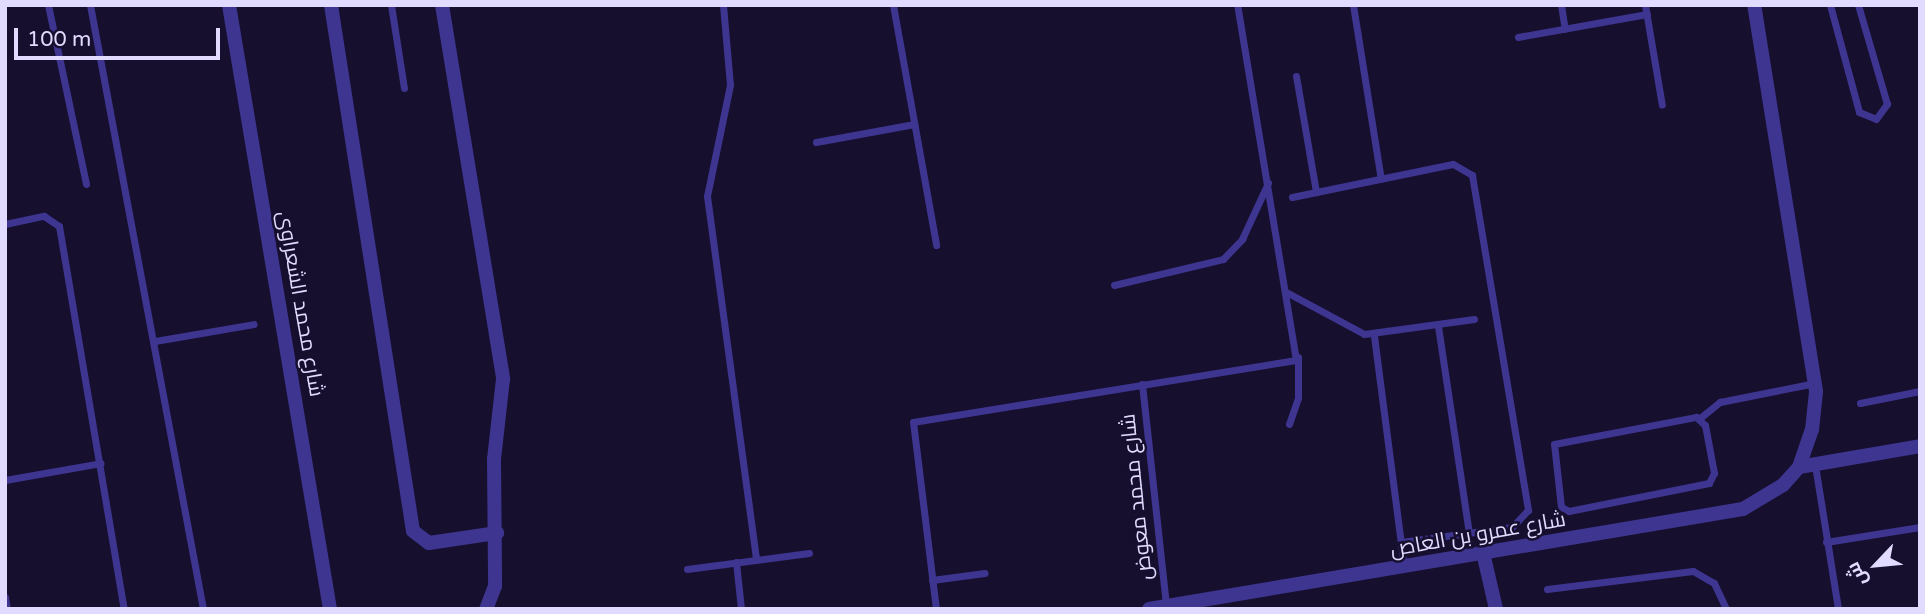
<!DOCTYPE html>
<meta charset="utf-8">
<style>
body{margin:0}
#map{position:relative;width:1925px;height:614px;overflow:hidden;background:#160f2e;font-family:"Varela Round",Cairo,sans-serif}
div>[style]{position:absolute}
.lane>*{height:7px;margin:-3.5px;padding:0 3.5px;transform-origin:3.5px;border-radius:3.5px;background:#3e3591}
.street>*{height:14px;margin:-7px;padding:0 7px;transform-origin:7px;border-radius:7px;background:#3e3591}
span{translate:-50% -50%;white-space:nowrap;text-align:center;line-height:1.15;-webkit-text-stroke:5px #160f2e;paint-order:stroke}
.street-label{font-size:21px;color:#e1dbff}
.frame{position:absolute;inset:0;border:7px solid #e1dbff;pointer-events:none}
.north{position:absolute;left:1841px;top:530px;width:70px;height:70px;-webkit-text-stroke:5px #160f2e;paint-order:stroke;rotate:244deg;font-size:19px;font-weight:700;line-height:28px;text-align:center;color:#e1dbff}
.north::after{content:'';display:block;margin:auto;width:24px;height:32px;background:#e1dbff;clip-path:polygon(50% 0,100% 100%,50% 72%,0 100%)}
.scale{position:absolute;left:14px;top:28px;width:206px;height:32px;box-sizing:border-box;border:4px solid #e1dbff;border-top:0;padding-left:9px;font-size:21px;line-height:24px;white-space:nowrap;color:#e1dbff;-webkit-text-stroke:5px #160f2e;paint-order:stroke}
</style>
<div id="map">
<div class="lane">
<div style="left:48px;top:5px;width:183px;rotate:78deg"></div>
<div style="left:90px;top:5px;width:614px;rotate:79.4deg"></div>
<div style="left:391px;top:5px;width:84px;rotate:81.1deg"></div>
<div style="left:723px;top:5px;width:80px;rotate:85deg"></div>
<div style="left:730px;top:85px;width:113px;rotate:101.7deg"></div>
<div style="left:707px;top:196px;width:367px;rotate:82.3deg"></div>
<div style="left:893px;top:5px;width:244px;rotate:79.8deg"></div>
<div style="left:1353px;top:5px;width:176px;rotate:80.9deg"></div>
<div style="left:1561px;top:5px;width:24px;rotate:81deg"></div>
<div style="left:1645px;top:5px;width:101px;rotate:80.4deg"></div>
<div style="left:1830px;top:5px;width:111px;rotate:74.8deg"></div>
<div style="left:1859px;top:112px;width:18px;rotate:22deg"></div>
<div style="left:1876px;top:119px;width:19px;rotate:-54deg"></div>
<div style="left:1887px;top:104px;width:103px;rotate:-106.3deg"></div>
<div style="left:1518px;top:37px;width:131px;rotate:-10.1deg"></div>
<div style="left:1296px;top:76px;width:118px;rotate:80.2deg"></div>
<div style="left:816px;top:142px;width:100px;rotate:-10.4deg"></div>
<div style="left:1292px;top:197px;width:164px;rotate:-11.6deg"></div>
<div style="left:1453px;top:164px;width:22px;rotate:30deg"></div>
<div style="left:1472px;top:175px;width:340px;rotate:80.5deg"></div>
<div style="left:1528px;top:510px;width:23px;rotate:133deg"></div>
<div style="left:1512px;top:527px;width:112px;rotate:172.3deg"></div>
<div style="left:5px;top:224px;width:40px;rotate:-12deg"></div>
<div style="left:44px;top:216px;width:18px;rotate:34deg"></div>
<div style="left:59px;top:226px;width:388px;rotate:80.4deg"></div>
<div style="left:1114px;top:285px;width:112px;rotate:-13.4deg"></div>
<div style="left:1223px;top:259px;width:28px;rotate:-46deg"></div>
<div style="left:1242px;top:239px;width:62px;rotate:-65.1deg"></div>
<div style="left:1288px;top:293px;width:86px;rotate:28.3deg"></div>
<div style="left:1364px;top:334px;width:111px;rotate:-7.8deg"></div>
<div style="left:1438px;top:326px;width:209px;rotate:81.5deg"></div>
<div style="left:1374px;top:336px;width:233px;rotate:82.6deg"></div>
<div style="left:155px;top:341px;width:100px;rotate:-9.7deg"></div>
<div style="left:1142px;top:384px;width:223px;rotate:83.8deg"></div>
<div style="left:1860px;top:403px;width:61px;rotate:-11.3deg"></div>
<div style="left:1696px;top:417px;width:12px;rotate:42deg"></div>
<div style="left:1705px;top:425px;width:49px;rotate:79.4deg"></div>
<div style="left:1714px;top:473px;width:11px;rotate:117deg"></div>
<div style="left:1709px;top:483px;width:143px;rotate:168.7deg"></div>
<div style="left:1569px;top:511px;width:9px;rotate:-153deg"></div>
<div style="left:1561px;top:507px;width:63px;rotate:-96.3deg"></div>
<div style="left:1554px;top:444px;width:145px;rotate:-10.8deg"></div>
<div style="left:1700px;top:418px;width:26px;rotate:-39deg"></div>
<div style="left:1720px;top:402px;width:97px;rotate:-11.3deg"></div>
<div style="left:1289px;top:424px;width:28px;rotate:-71deg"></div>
<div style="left:1298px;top:398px;width:41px;rotate:-90deg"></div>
<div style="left:1815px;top:465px;width:146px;rotate:80.9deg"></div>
<div style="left:5px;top:480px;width:97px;rotate:-10deg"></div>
<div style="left:1826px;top:542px;width:95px;rotate:-9.1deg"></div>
<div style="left:736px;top:562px;width:47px;rotate:83.9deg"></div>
<div style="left:687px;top:569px;width:123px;rotate:-7.5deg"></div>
<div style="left:932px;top:580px;width:53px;rotate:-7.5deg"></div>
<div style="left:1547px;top:589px;width:147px;rotate:-7deg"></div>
<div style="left:1693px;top:571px;width:24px;rotate:30deg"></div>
<div style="left:1714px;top:583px;width:29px;rotate:65deg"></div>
<div style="left:5px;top:597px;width:12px;rotate:81deg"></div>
<div style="left:936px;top:609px;width:188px;rotate:-97deg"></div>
<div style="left:913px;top:422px;width:388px;rotate:-9.2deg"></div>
<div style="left:1296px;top:360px;width:360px;rotate:-99.4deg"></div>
</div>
<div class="street">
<div style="left:229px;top:5px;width:612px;rotate:80.51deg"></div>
<div style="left:331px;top:5px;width:532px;rotate:81.14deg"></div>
<div style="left:413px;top:531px;width:20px;rotate:37deg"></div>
<div style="left:429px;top:543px;width:69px;rotate:-8.4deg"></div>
<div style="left:442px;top:5px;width:379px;rotate:80.7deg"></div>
<div style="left:503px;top:379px;width:81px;rotate:96.4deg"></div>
<div style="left:494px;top:459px;width:127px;rotate:89.5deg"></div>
<div style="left:495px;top:586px;width:25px;rotate:111deg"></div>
<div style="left:1799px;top:467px;width:123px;rotate:-9.8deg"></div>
<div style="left:1484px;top:557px;width:53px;rotate:77deg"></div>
<div style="left:1149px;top:609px;width:602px;rotate:-9.56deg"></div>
<div style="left:1743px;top:509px;width:47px;rotate:-31deg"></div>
<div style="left:1783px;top:485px;width:24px;rotate:-48deg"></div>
<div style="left:1799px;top:467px;width:39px;rotate:-71deg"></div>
<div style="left:1812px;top:430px;width:39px;rotate:-84deg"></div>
<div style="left:1816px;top:391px;width:391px;rotate:-99.1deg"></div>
</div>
<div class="street-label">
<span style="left:300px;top:304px;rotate:80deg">شارع محمد الشعراوى</span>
<span style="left:1137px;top:497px;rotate:-96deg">شارع محمد معوض</span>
<span style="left:1478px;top:535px;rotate:-10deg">شارع عمرو بن العاص</span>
</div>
<div class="frame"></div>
<div class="north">ش</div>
<div class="scale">100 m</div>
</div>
